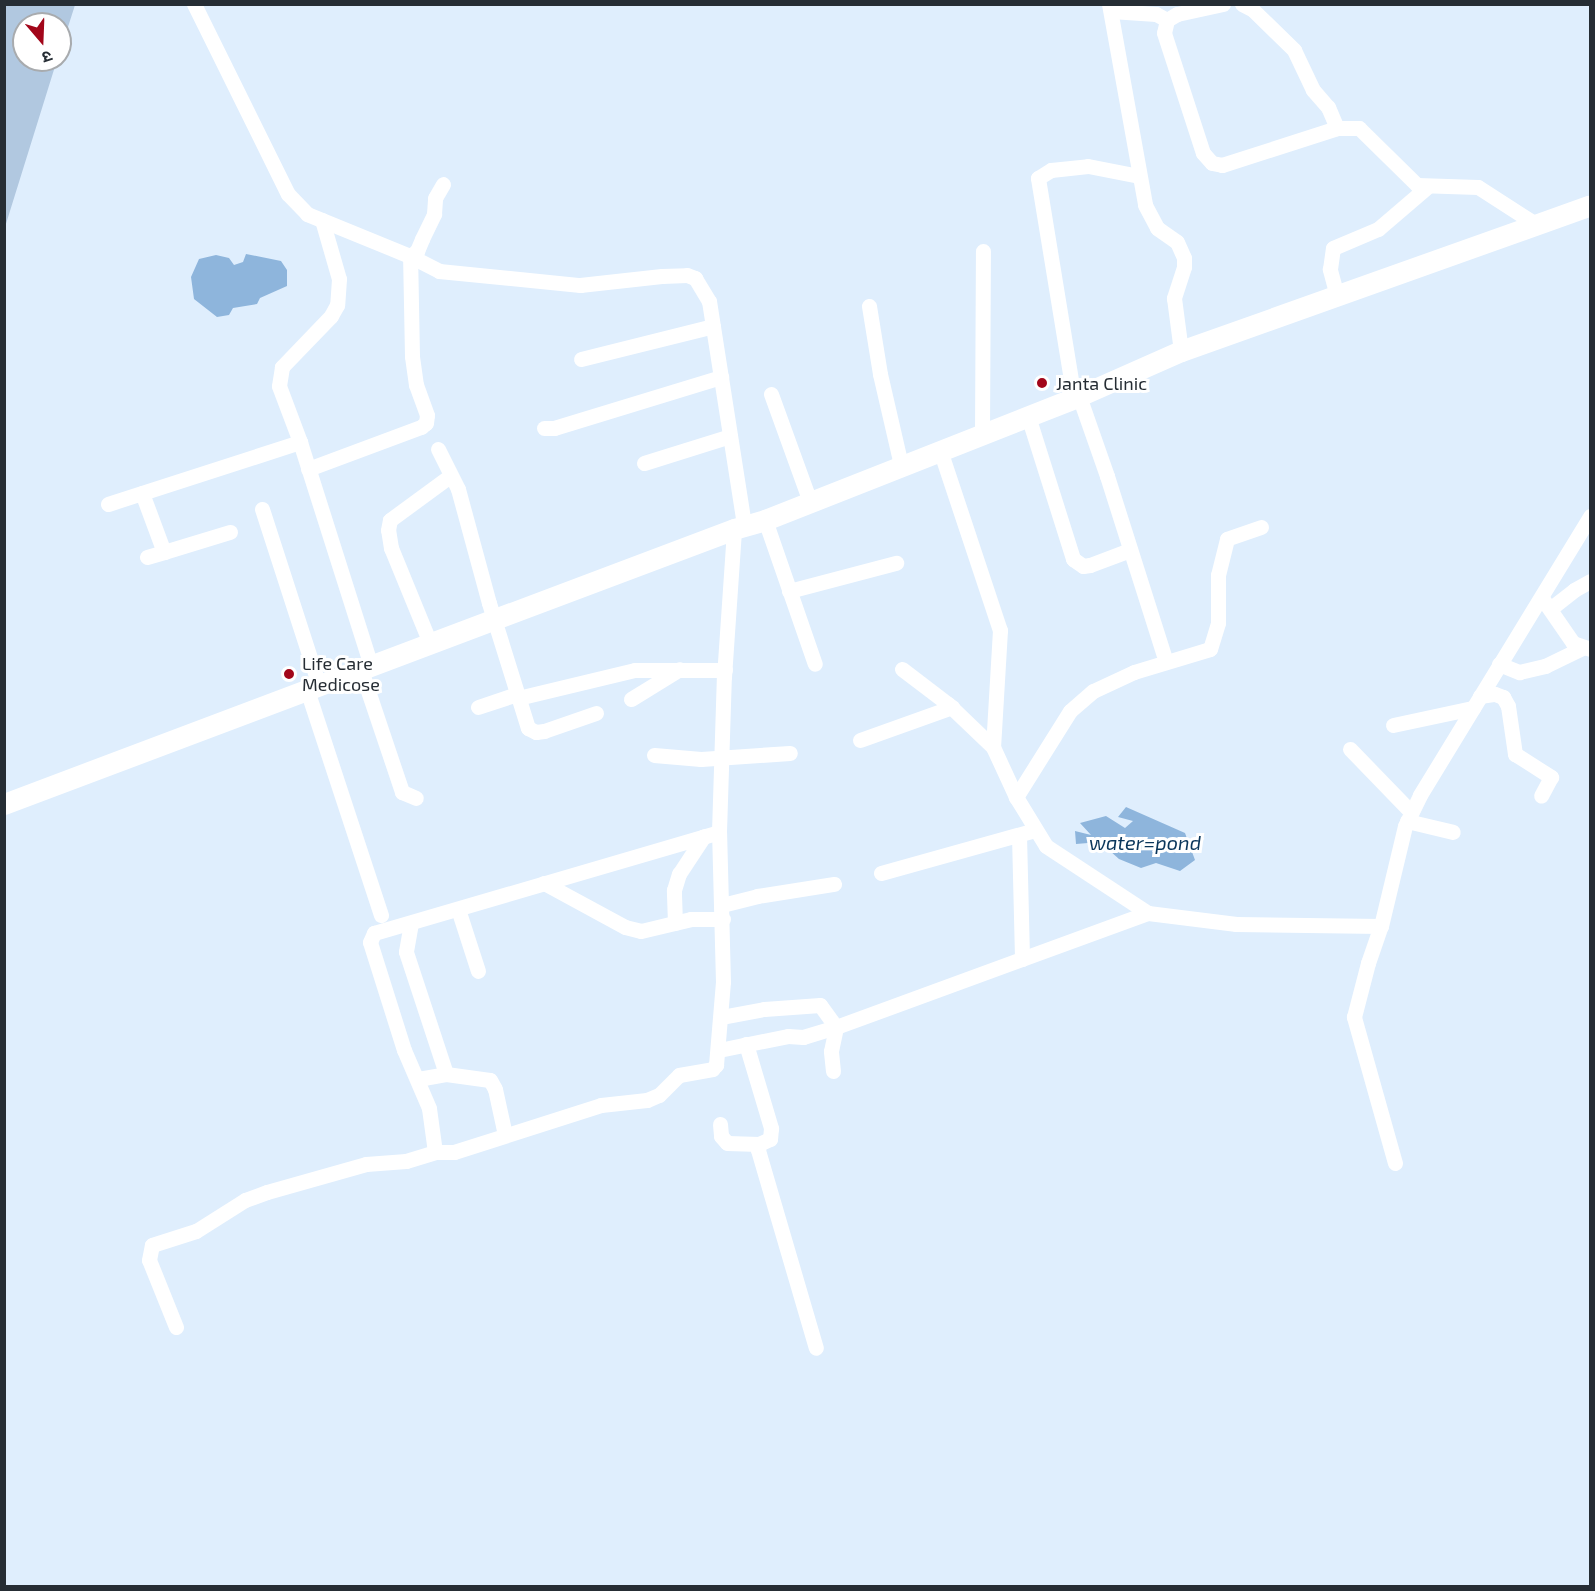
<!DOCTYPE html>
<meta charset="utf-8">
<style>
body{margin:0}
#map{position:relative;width:1595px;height:1591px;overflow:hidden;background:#dfeefd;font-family:"Exo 2","Noto Sans Devanagari",sans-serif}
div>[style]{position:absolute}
.green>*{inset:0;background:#b1c8e0}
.water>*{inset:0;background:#8eb5dc}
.street>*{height:15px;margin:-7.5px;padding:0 7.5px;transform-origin:7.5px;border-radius:7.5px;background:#fff}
.secondary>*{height:21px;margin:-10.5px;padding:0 10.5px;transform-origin:10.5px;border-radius:10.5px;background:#fff}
.dots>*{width:16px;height:16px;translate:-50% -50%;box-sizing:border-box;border:3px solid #fff;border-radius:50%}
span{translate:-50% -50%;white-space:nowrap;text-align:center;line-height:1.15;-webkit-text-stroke:6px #fff;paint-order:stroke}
.poi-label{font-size:18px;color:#262d34}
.left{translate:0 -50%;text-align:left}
.water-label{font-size:20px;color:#0a365b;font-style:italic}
.frame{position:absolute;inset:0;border:6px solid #262d34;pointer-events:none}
.north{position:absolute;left:12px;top:12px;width:60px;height:60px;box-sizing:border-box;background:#fff;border:2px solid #a8abae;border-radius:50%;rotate:161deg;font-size:16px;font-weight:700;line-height:24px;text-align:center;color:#262d34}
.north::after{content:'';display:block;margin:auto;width:21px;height:27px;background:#a2061a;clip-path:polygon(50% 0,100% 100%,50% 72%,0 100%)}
</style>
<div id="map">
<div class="green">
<div style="clip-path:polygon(5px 4px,75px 5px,60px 52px,60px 24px,24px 24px,24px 60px,57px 60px,5px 227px)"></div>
</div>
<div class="water">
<div style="clip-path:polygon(246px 254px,281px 261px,287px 270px,287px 286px,260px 298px,257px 304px,233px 308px,229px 315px,217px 317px,194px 299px,191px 277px,199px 259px,216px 255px,229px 258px,234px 265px,243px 262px)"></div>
<div style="clip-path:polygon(1126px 807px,1185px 833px,1195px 860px,1180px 871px,1156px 863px,1141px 868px,1119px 859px,1100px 842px,1076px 844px,1075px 831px,1091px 835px,1080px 823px,1106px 816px,1125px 828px,1133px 821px,1118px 817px)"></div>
</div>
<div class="street">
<div style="left:194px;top:4px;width:212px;rotate:63.7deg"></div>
<div style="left:288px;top:194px;width:28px;rotate:46deg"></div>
<div style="left:307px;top:214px;width:111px;rotate:22.2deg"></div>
<div style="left:410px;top:256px;width:33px;rotate:27deg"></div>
<div style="left:439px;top:271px;width:142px;rotate:5.7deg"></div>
<div style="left:580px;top:285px;width:82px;rotate:-6.3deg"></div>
<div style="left:662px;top:276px;width:25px;rotate:-2deg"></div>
<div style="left:687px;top:275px;width:9px;rotate:21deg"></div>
<div style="left:695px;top:278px;width:27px;rotate:59deg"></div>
<div style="left:709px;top:301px;width:227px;rotate:81.1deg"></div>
<div style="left:1109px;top:4px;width:204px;rotate:79.8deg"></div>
<div style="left:1145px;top:205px;width:26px;rotate:62deg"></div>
<div style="left:1157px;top:228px;width:24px;rotate:35deg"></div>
<div style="left:1177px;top:242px;width:17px;rotate:66deg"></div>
<div style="left:1184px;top:258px;width:9px;rotate:90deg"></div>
<div style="left:1184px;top:267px;width:33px;rotate:108deg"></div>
<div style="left:1174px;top:298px;width:53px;rotate:82.5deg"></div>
<div style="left:1223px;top:4px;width:47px;rotate:167.7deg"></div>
<div style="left:1177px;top:14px;width:12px;rotate:149deg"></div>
<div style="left:1167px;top:20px;width:13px;rotate:103deg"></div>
<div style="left:1164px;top:33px;width:126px;rotate:72deg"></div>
<div style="left:1203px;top:153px;width:13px;rotate:48deg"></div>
<div style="left:1212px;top:163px;width:10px;rotate:11deg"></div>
<div style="left:1222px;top:165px;width:121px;rotate:-17.8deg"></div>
<div style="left:1337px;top:128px;width:22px"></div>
<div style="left:1359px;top:128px;width:81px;rotate:44.5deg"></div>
<div style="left:1417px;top:185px;width:61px;rotate:1.9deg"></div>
<div style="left:1478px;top:187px;width:70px;rotate:32.8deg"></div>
<div style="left:1242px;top:4px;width:11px;rotate:27deg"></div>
<div style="left:1252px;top:9px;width:59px;rotate:44.3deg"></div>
<div style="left:1294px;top:50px;width:44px;rotate:64.6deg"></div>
<div style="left:1313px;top:90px;width:23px;rotate:49deg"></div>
<div style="left:1328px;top:107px;width:23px;rotate:67deg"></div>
<div style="left:1111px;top:11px;width:45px;rotate:3.8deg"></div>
<div style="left:1156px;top:14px;width:13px;rotate:29deg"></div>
<div style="left:322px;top:220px;width:61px;rotate:73.9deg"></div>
<div style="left:339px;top:279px;width:26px;rotate:94deg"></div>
<div style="left:337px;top:305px;width:13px;rotate:119deg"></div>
<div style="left:331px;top:316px;width:71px;rotate:133.9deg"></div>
<div style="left:282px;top:367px;width:19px;rotate:99deg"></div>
<div style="left:279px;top:386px;width:60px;rotate:69.4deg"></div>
<div style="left:300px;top:442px;width:235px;rotate:72.4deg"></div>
<div style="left:1337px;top:296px;width:28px;rotate:-105deg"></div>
<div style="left:1330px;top:269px;width:21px;rotate:-82deg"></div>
<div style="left:1333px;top:248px;width:49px;rotate:-22.9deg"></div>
<div style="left:1378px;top:229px;width:65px;rotate:-40.6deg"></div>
<div style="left:869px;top:306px;width:69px;rotate:80.8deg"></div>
<div style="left:880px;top:374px;width:93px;rotate:77deg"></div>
<div style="left:581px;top:359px;width:136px;rotate:-14deg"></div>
<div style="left:771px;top:394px;width:115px;rotate:70.1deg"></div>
<div style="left:1079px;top:396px;width:85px;rotate:70.7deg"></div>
<div style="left:1107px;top:476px;width:195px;rotate:72.4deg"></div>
<div style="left:1074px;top:398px;width:223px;rotate:-99.3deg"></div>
<div style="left:1038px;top:178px;width:15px;rotate:-32deg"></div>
<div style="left:1051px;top:170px;width:37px;rotate:-6deg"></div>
<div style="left:1088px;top:166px;width:52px;rotate:11.1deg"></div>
<div style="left:1028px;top:416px;width:150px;rotate:72.5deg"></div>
<div style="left:1073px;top:559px;width:12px;rotate:35deg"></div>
<div style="left:1083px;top:566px;width:7px;rotate:-8deg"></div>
<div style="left:1090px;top:565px;width:43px;rotate:-20.6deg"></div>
<div style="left:544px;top:428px;width:10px"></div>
<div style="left:554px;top:428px;width:175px;rotate:-17deg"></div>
<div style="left:982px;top:433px;width:182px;rotate:-89.7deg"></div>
<div style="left:438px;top:449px;width:45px;rotate:63.4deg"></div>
<div style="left:458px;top:489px;width:118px;rotate:74.8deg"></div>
<div style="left:489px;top:603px;width:131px;rotate:72.7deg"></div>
<div style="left:528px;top:728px;width:9px;rotate:27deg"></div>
<div style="left:536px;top:732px;width:8px;rotate:-7deg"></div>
<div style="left:544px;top:731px;width:55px;rotate:-19.1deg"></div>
<div style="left:940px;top:450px;width:190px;rotate:71.6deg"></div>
<div style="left:1000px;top:630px;width:117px;rotate:93.4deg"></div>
<div style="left:644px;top:463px;width:90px;rotate:-17.4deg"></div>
<div style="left:308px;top:469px;width:121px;rotate:-20.4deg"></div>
<div style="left:421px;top:427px;width:6px;rotate:-39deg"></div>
<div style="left:426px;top:423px;width:8px;rotate:-83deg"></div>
<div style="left:427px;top:415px;width:32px;rotate:-110deg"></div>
<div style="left:416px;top:385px;width:29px;rotate:-98deg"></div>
<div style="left:412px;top:356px;width:100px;rotate:-91.1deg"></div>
<div style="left:410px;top:256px;width:9px;rotate:-36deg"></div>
<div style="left:417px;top:251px;width:13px;rotate:-67deg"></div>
<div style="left:422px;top:239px;width:28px;rotate:-64deg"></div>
<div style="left:434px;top:214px;width:16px;rotate:-86deg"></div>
<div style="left:435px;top:198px;width:16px;rotate:-60deg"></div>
<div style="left:142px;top:493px;width:63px;rotate:69.6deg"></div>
<div style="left:164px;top:552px;width:69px;rotate:-16.9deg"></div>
<div style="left:108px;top:504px;width:202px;rotate:-17.9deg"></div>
<div style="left:262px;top:509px;width:185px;rotate:72.1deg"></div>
<div style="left:765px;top:520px;width:152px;rotate:70.9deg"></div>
<div style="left:1261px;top:527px;width:36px;rotate:161deg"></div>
<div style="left:1227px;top:539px;width:37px;rotate:104deg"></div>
<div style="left:1218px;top:575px;width:48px;rotate:90deg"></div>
<div style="left:1218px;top:623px;width:27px;rotate:107deg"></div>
<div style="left:1210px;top:649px;width:79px;rotate:163.2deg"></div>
<div style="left:1134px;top:672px;width:45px;rotate:155.1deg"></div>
<div style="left:1093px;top:691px;width:30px;rotate:139deg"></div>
<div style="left:1070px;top:711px;width:102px;rotate:122.1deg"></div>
<div style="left:1016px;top:797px;width:57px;rotate:58.5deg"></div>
<div style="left:1046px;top:846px;width:122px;rotate:33.3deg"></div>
<div style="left:1148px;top:913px;width:89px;rotate:7.1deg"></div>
<div style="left:1236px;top:924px;width:145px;rotate:0.8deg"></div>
<div style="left:147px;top:557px;width:18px;rotate:-16deg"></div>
<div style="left:789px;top:591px;width:111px;rotate:-14.7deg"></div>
<div style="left:1542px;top:598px;width:55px;rotate:55.4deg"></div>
<div style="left:1573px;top:643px;width:18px;rotate:19deg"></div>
<div style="left:1550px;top:609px;width:31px;rotate:-38deg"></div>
<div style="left:1574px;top:590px;width:18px;rotate:-29deg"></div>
<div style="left:430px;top:643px;width:103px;rotate:-112.3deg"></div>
<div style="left:391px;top:548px;width:18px;rotate:-99deg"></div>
<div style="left:388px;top:530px;width:10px;rotate:-79deg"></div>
<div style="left:390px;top:520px;width:74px;rotate:-36.3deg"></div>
<div style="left:1499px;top:664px;width:22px;rotate:22deg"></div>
<div style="left:1519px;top:672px;width:27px;rotate:-13deg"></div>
<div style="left:1545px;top:666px;width:43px;rotate:-26deg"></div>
<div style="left:902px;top:669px;width:58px;rotate:37.3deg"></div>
<div style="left:948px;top:704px;width:62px;rotate:43.7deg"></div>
<div style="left:993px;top:747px;width:55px;rotate:65.3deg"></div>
<div style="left:361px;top:670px;width:129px;rotate:71.4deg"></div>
<div style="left:402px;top:792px;width:15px;rotate:23deg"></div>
<div style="left:307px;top:690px;width:237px;rotate:71.8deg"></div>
<div style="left:1480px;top:696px;width:15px;rotate:-8deg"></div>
<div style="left:1495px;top:694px;width:9px;rotate:21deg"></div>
<div style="left:1503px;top:697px;width:10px;rotate:61deg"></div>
<div style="left:1508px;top:706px;width:49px;rotate:81.7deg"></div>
<div style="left:1515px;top:754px;width:43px;rotate:32.6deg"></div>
<div style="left:1551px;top:777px;width:21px;rotate:118deg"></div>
<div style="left:518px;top:698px;width:120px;rotate:-13.5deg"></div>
<div style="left:635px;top:670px;width:90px"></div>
<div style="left:631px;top:699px;width:57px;rotate:-31.5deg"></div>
<div style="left:478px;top:707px;width:41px;rotate:-18.4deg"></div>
<div style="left:1393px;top:725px;width:82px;rotate:-12deg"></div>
<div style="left:860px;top:740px;width:98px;rotate:-19.7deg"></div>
<div style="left:1350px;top:749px;width:88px;rotate:45.9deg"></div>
<div style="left:654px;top:755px;width:47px;rotate:4.9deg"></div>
<div style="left:701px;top:759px;width:89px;rotate:-3.9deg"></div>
<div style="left:1407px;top:821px;width:47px;rotate:13.4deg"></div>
<div style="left:1019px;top:835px;width:124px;rotate:88.6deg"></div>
<div style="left:881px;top:873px;width:160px;rotate:-15.6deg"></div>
<div style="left:544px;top:883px;width:92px;rotate:28.5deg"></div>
<div style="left:625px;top:927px;width:16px;rotate:14deg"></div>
<div style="left:641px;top:931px;width:51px;rotate:-13.5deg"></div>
<div style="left:691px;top:919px;width:32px"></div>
<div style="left:722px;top:905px;width:36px;rotate:-14deg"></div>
<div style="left:757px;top:896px;width:78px;rotate:-8.9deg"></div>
<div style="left:458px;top:909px;width:65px;rotate:72.1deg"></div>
<div style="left:411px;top:923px;width:29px;rotate:100deg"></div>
<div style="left:406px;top:952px;width:128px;rotate:71.8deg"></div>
<div style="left:675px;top:923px;width:33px;rotate:-92deg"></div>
<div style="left:674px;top:890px;width:17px;rotate:-73deg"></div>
<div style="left:679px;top:874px;width:45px;rotate:-56.7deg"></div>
<div style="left:746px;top:1044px;width:88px;rotate:73.4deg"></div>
<div style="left:771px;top:1128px;width:11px;rotate:95deg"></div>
<div style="left:770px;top:1139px;width:12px;rotate:156deg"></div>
<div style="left:759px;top:1144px;width:6px;rotate:99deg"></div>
<div style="left:758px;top:1150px;width:206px;rotate:73.7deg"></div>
<div style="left:719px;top:1050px;width:70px;rotate:-11.5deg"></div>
<div style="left:788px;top:1036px;width:15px;rotate:4deg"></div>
<div style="left:803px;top:1037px;width:34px;rotate:-17deg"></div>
<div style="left:836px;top:1027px;width:27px;rotate:-126deg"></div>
<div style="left:820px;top:1005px;width:56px;rotate:175.9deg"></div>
<div style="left:764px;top:1009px;width:44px;rotate:169.5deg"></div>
<div style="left:833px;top:1071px;width:20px;rotate:-96deg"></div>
<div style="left:831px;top:1051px;width:25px;rotate:-78deg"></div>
<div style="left:836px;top:1027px;width:332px;rotate:-20.1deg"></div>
<div style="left:418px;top:1079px;width:28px;rotate:-10deg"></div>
<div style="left:446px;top:1074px;width:44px;rotate:7.8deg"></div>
<div style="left:490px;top:1080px;width:10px;rotate:61deg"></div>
<div style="left:495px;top:1089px;width:47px;rotate:77.7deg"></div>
<div style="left:720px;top:1124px;width:12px;rotate:85deg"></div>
<div style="left:721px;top:1136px;width:9px;rotate:49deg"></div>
<div style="left:727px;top:1143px;width:32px;rotate:2deg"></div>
<div style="left:435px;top:1152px;width:44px;rotate:-97.8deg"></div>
<div style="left:429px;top:1108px;width:63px;rotate:-113.3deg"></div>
<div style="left:404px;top:1050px;width:113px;rotate:-107.5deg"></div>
<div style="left:370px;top:942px;width:10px;rotate:-66deg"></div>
<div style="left:374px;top:933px;width:359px;rotate:-16.3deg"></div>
<div style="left:1395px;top:1163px;width:152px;rotate:-105.7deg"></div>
<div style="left:1354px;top:1017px;width:56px;rotate:-75.5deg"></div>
<div style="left:1368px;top:963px;width:39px;rotate:-71deg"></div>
<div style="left:1381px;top:926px;width:103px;rotate:-76.5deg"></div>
<div style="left:1405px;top:826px;width:34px;rotate:-64deg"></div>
<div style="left:1420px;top:795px;width:327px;rotate:-58.6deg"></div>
<div style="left:176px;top:1327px;width:72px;rotate:-111.9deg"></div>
<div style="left:149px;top:1260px;width:15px;rotate:-79deg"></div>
<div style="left:152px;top:1245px;width:46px;rotate:-17.7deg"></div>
<div style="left:196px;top:1231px;width:58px;rotate:-32.3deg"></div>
<div style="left:245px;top:1200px;width:23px;rotate:-20deg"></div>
<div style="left:267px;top:1192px;width:103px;rotate:-15.8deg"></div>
<div style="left:366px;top:1164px;width:40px;rotate:-4.3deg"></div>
<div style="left:406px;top:1161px;width:30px;rotate:-17deg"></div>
<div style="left:435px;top:1152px;width:19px"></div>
<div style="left:454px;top:1152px;width:154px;rotate:-17.7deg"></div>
<div style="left:601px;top:1105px;width:46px;rotate:-6.2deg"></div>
<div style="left:647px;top:1100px;width:13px;rotate:-23deg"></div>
<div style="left:659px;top:1095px;width:28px;rotate:-45deg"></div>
<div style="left:679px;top:1075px;width:34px;rotate:-10deg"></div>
<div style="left:712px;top:1069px;width:6px;rotate:-45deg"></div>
<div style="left:716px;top:1065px;width:83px;rotate:-85.2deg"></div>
<div style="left:723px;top:982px;width:150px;rotate:-91.5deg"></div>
<div style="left:719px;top:832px;width:155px;rotate:-88.2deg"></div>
<div style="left:724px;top:677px;width:148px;rotate:-86.1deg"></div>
</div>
<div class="secondary">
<div style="left:4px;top:804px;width:780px;rotate:-20.64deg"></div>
<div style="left:734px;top:529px;width:32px;rotate:-16deg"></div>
<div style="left:765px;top:520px;width:338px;rotate:-21.5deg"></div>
<div style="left:1079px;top:396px;width:111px;rotate:-23.8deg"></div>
<div style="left:1181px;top:351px;width:434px;rotate:-19.6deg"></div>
</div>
<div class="dots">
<div style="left:1042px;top:383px;background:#a2061a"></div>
<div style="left:289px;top:674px;background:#a2061a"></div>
</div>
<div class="poi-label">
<span class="left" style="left:1056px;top:383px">Janta Clinic</span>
<span class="left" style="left:302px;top:674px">Life Care<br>Medicose</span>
</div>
<div class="water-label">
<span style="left:1145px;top:842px">water=pond</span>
</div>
<div class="frame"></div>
<div class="north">उ</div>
</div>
